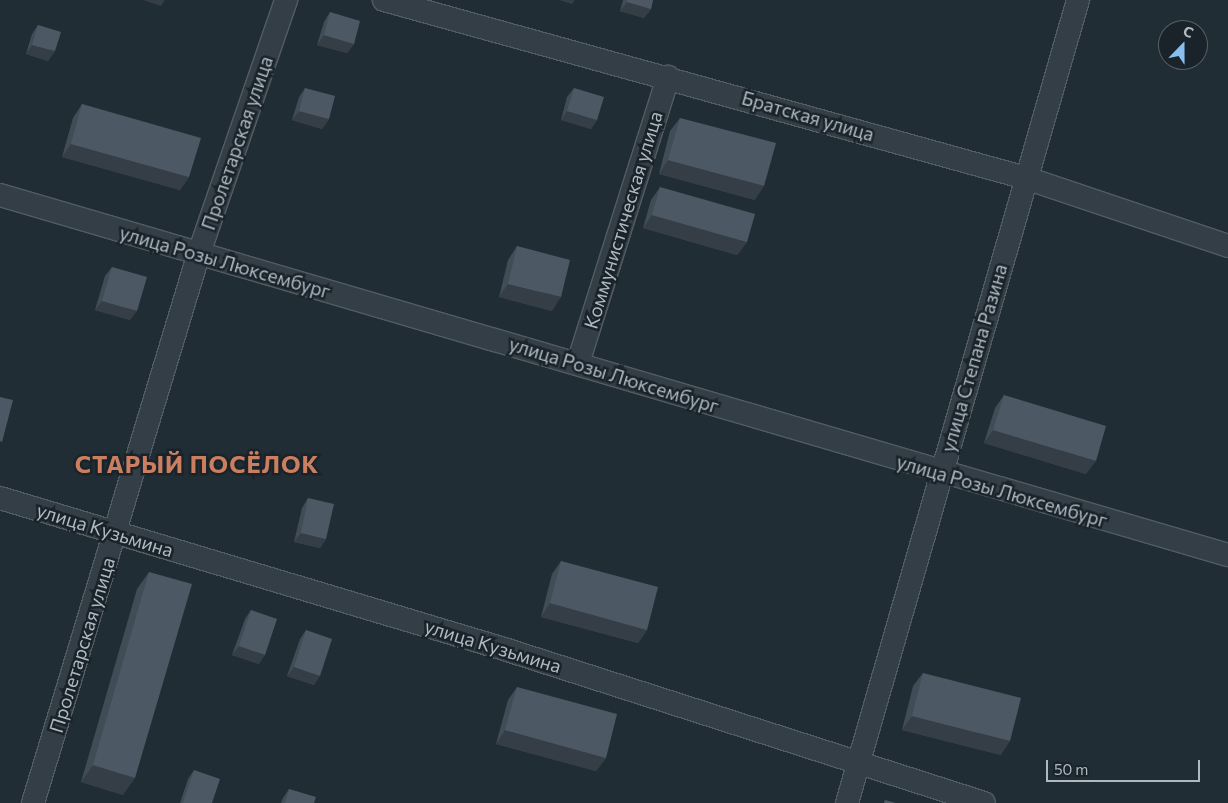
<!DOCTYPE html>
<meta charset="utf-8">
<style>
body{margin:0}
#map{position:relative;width:1228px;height:803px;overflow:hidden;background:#212d35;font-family:Commissioner,sans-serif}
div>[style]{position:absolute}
.roads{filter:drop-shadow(1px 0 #525c63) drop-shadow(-1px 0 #525c63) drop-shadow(0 1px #525c63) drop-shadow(0 -1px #525c63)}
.minor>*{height:22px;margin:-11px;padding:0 11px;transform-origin:11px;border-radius:11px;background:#343e46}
.wall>*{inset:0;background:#414d56}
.shaded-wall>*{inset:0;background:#353e46}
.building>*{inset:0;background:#4c5964}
span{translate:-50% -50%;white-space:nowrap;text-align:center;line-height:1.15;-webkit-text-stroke:5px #1a232a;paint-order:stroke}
.street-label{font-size:19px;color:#aeb9c2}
.district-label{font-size:24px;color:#cb7f61;font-weight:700;letter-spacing:1px}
.north{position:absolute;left:1158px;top:20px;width:50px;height:50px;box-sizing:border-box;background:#1a232a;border:1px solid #555f67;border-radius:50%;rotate:22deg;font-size:14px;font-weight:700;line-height:20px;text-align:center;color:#aeb9c2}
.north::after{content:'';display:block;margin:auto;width:18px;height:22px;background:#86bff0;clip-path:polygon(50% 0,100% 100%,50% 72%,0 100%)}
.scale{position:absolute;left:1046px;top:760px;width:154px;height:22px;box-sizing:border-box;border:2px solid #aeb9c2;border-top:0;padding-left:6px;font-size:15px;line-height:18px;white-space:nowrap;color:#aeb9c2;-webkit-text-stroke:4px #1a232a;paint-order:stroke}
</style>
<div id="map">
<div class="roads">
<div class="minor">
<div style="left:384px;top:0;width:666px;rotate:15.5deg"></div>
<div style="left:1026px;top:178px;width:213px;rotate:18.6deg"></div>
<div style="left:0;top:195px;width:1280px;rotate:16.34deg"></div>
<div style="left:578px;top:363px;width:300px;rotate:-72.5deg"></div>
<div style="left:0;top:498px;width:523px;rotate:16.67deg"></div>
<div style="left:501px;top:648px;width:507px;rotate:17.79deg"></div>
<div style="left:33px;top:803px;width:571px;rotate:-73.21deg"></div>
<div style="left:198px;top:256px;width:271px;rotate:-71deg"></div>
<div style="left:847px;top:803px;width:836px;rotate:-73.95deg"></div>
</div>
</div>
<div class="wall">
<div style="clip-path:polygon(623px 0,653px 0,651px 9px,644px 18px,620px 11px)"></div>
<div style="clip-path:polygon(330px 12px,354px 44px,347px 53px,317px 45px,324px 22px)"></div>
<div style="clip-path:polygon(38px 25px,55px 51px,48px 61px,26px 54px,32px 34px)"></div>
<div style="clip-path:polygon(305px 88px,329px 119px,322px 129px,292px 120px,299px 97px)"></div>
<div style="clip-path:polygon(574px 88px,597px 120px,591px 129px,561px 120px,567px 97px)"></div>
<div style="clip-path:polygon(82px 104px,189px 177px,180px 190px,62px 157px,73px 118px)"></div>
<div style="clip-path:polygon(680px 118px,755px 200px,659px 174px,670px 131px)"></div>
<div style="clip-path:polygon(660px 187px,747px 242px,737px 255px,643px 228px,651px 200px)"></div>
<div style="clip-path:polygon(517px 246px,552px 311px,499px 297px,508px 260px)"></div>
<div style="clip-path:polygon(112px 267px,130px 320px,95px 310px,105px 276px)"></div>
<div style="clip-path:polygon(1004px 395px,1086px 474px,984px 443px,995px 408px)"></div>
<div style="clip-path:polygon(308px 498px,326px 539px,320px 548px,294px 542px,302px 508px)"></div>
<div style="clip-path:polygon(561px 561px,647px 630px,638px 643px,541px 617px,552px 574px)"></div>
<div style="clip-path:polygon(149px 572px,123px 795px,81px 782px,137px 589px)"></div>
<div style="clip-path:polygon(251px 610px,259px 664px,232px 655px,245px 619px)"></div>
<div style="clip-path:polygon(306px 630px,314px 685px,287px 676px,300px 639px)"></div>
<div style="clip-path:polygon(923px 673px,1001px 755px,902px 730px,913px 686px)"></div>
<div style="clip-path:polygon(517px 687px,606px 758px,596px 771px,496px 744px,508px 700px)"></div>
<div style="clip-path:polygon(194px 770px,212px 803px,180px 803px,188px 779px)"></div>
<div style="clip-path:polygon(289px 789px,314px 803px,281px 803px,283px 798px)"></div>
</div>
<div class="shaded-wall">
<div style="clip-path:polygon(143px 0,165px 0,161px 6px)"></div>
<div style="clip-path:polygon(559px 0,575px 0,572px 4px)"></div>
<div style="clip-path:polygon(627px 2px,651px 9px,644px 18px,620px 11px)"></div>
<div style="clip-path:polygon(324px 35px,354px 44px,347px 53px,317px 45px)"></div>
<div style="clip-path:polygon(32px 45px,55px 51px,48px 61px,26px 54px)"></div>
<div style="clip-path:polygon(299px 111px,329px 119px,322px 129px,292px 120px)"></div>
<div style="clip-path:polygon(567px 111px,597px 120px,591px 129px,561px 120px)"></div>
<div style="clip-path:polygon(71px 144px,189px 177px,180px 190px,62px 157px)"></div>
<div style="clip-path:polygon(668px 160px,764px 186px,755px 200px,659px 174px)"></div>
<div style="clip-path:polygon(652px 215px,747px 242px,737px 255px,643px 228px)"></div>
<div style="clip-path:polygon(508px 284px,561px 297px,552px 311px,499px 297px)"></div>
<div style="clip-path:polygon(102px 301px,137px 311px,130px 320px,95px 310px)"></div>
<div style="clip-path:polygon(993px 430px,1096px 461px,1086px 474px,984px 443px)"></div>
<div style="clip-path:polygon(301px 533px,326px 539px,320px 548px,294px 542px)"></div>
<div style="clip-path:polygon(550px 603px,647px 630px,638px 643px,541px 617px)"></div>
<div style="clip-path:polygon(239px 646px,265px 655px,259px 664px,232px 655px)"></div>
<div style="clip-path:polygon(294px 667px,320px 676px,314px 685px,287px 676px)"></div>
<div style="clip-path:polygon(912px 716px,1010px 741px,1001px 755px,902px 730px)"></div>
<div style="clip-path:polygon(505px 730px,606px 758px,596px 771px,496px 744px)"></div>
<div style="clip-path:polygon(93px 765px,135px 778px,123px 795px,81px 782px)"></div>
</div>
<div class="building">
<div style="clip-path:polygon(627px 0,653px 0,651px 9px,627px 2px)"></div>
<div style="clip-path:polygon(330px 12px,360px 21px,354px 44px,324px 35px)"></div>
<div style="clip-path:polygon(38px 25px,61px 32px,55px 51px,32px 45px)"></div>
<div style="clip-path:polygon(305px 88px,335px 96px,329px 119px,299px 111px)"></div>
<div style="clip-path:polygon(574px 88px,604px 97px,597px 120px,567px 111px)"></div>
<div style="clip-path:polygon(82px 104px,201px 138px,189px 177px,71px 144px)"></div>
<div style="clip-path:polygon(680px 118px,776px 143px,764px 186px,668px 160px)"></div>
<div style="clip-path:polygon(660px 187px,755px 214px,747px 242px,652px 215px)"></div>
<div style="clip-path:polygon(517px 246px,570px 260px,561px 297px,508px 284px)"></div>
<div style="clip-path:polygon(112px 267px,147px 277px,137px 311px,102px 301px)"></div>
<div style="clip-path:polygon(1004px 395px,1106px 426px,1096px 461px,993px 430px)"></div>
<div style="clip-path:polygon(0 397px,13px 400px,2px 442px,0 441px)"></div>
<div style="clip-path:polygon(308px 498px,334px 504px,326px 539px,301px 533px)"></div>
<div style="clip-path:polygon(561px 561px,658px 587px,647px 630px,550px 603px)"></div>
<div style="clip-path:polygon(149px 572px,192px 584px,135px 778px,93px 765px)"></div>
<div style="clip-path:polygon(251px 610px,277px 619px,265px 655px,239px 646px)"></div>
<div style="clip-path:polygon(306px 630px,332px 639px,320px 676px,294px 667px)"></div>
<div style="clip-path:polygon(923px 673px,1021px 698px,1010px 741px,912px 716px)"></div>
<div style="clip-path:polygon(517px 687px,617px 714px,606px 758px,505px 730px)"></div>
<div style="clip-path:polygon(194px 770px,220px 779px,212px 803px,183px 803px)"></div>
<div style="clip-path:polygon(289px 789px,316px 797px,314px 803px,285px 803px)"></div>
<div style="clip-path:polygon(885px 800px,896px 803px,884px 803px)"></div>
</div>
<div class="street-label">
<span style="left:808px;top:116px;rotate:16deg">Братская улица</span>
<span style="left:237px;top:143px;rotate:-71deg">Пролетарская улица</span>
<span style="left:623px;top:220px;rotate:-73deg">Коммунистическая улица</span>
<span style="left:225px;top:262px;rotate:16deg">улица Розы Люксембург</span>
<span style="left:974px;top:358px;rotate:-74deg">улица Степана Разина</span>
<span style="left:614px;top:375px;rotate:17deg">улица Розы Люксембург</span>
<span style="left:1002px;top:491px;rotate:16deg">улица Розы Люксембург</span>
<span style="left:105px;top:530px;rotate:17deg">улица Кузьмина</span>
<span style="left:82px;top:645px;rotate:-73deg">Пролетарская улица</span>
<span style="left:493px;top:646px;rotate:17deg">улица Кузьмина</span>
</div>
<div class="district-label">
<span style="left:197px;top:464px">СТАРЫЙ ПОСЁЛОК</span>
</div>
<div class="north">С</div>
<div class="scale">50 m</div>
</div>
